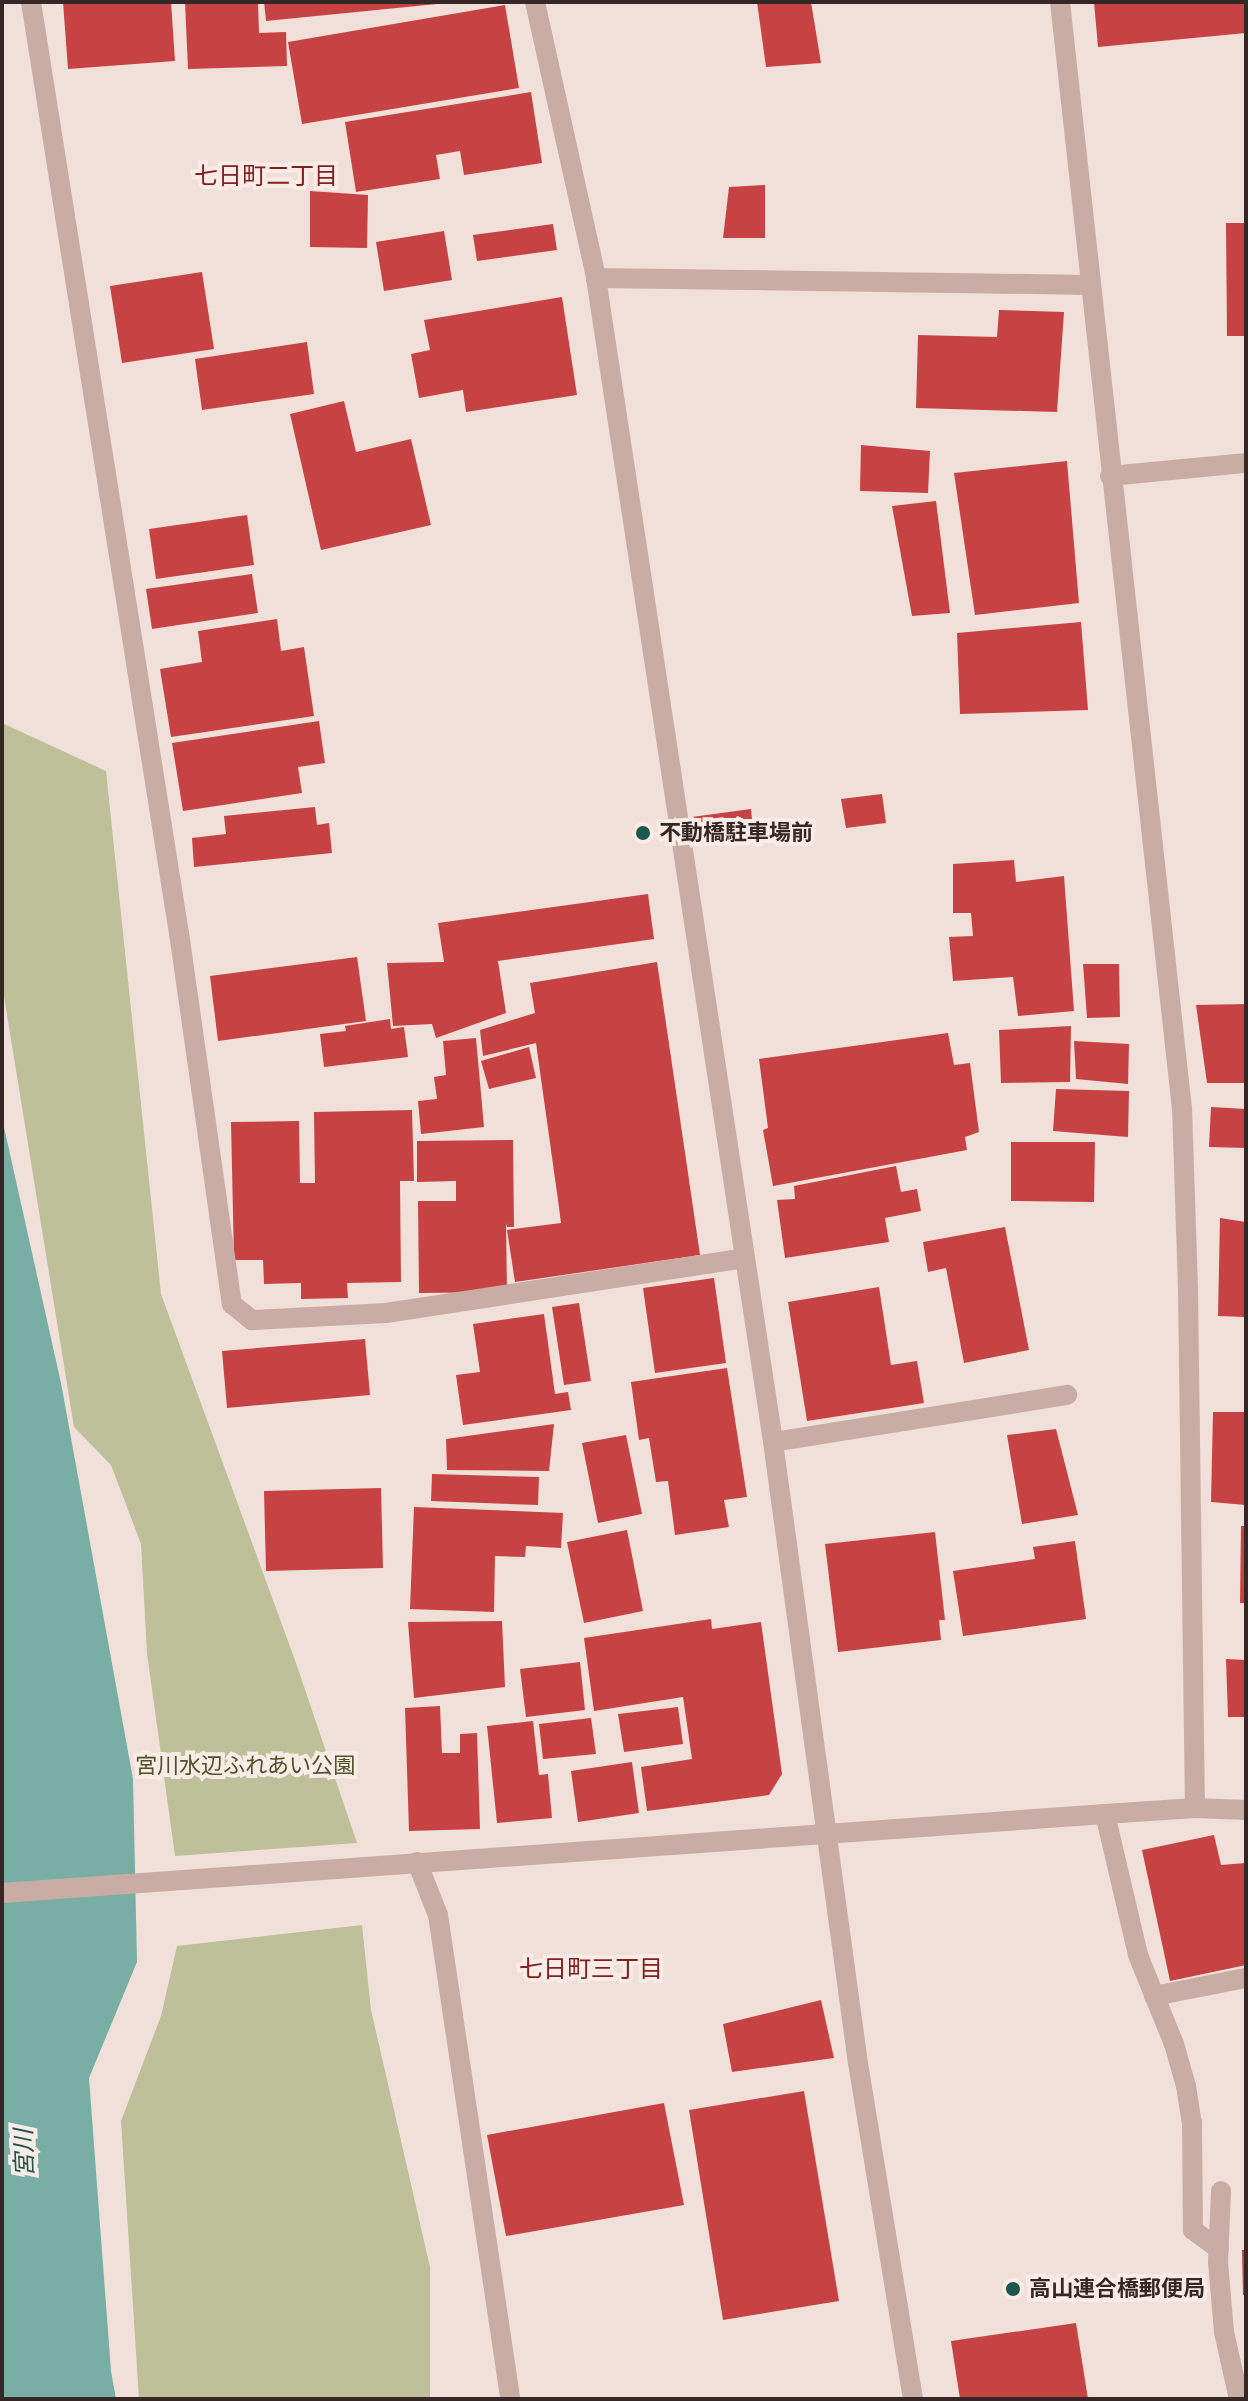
<!DOCTYPE html>
<meta charset="utf-8">
<style>
body{margin:0}
#map{position:relative;width:1248px;height:2401px;overflow:hidden;background:#f1e0d9;font-family:"Roboto Condensed","Noto Sans JP",sans-serif}
div>[style]{position:absolute}
.green>*{inset:0;background:#bdc099}
.water>*{inset:0;background:#78aea3}
.building>*{inset:0;background:#c74242}
.lane>*{height:20px;margin:-10px;padding:0 10px;transform-origin:10px;border-radius:10px;background:#c9ada5}
.street>*{height:20px;margin:-10px;padding:0 10px;transform-origin:10px;border-radius:10px;background:#c9ada5}
.dots>*{width:22px;height:22px;translate:-50% -50%;box-sizing:border-box;border:4px solid #f9ebe5;border-radius:50%}
span{translate:-50% -50%;white-space:nowrap;text-align:center;line-height:1.15;-webkit-text-stroke:8px #f9ebe5;paint-order:stroke}
.poi-label{font-size:22px;color:#352726;font-weight:700}
.left{translate:0 -50%;text-align:left}
.park-label{font-size:22px;color:#4e532a}
.neighbourhood-label{font-size:24px;color:#841f20}
.water-label{font-size:24px;color:#1c564c;font-style:italic}
.frame{position:absolute;inset:0;border:4px solid #352726;pointer-events:none}
</style>
<div id="map">
<div class="green">
<div style="clip-path:polygon(2px 723px,106px 771px,161px 1294px,296px 1663px,357px 1843px,175px 1856px,147px 1653px,141px 1544px,111px 1465px,74px 1427px,2px 984px)"></div>
<div style="clip-path:polygon(362px 1925px,371px 2010px,430px 2267px,430px 2399px,139px 2399px,121px 2121px,161px 2016px,177px 1946px)"></div>
</div>
<div class="water">
<div style="clip-path:polygon(2px 1118px,61px 1383px,133px 1779px,137px 1962px,89px 2078px,111px 2371px,116px 2399px,2px 2399px)"></div>
</div>
<div class="building">
<div style="clip-path:polygon(63px 2px,171px 2px,175px 61px,68px 69px)"></div>
<div style="clip-path:polygon(185px 2px,258px 2px,259px 33px,286px 32px,287px 66px,188px 69px)"></div>
<div style="clip-path:polygon(264px 2px,437px 2px,437px 4px,266px 21px)"></div>
<div style="clip-path:polygon(757px 2px,811px 2px,821px 63px,766px 67px)"></div>
<div style="clip-path:polygon(1094px 2px,1246px 2px,1246px 33px,1098px 47px)"></div>
<div style="clip-path:polygon(505px 5px,519px 88px,302px 124px,288px 42px)"></div>
<div style="clip-path:polygon(531px 92px,542px 163px,464px 175px,460px 151px,436px 155px,440px 179px,356px 192px,345px 122px)"></div>
<div style="clip-path:polygon(765px 185px,765px 238px,723px 238px,729px 187px)"></div>
<div style="clip-path:polygon(310px 191px,368px 195px,367px 248px,310px 247px)"></div>
<div style="clip-path:polygon(1226px 223px,1246px 223px,1246px 336px,1227px 336px)"></div>
<div style="clip-path:polygon(553px 224px,557px 250px,477px 261px,473px 235px)"></div>
<div style="clip-path:polygon(444px 231px,452px 280px,384px 291px,376px 242px)"></div>
<div style="clip-path:polygon(202px 272px,214px 349px,122px 363px,110px 286px)"></div>
<div style="clip-path:polygon(562px 297px,577px 395px,466px 412px,463px 390px,419px 398px,411px 354px,430px 350px,424px 320px)"></div>
<div style="clip-path:polygon(999px 310px,1064px 312px,1057px 412px,916px 408px,918px 335px,997px 337px)"></div>
<div style="clip-path:polygon(307px 342px,314px 394px,202px 410px,195px 359px)"></div>
<div style="clip-path:polygon(344px 401px,356px 452px,411px 439px,431px 525px,321px 550px,290px 414px)"></div>
<div style="clip-path:polygon(861px 445px,930px 451px,928px 493px,860px 491px)"></div>
<div style="clip-path:polygon(1067px 461px,1079px 603px,975px 615px,954px 473px)"></div>
<div style="clip-path:polygon(936px 501px,950px 613px,912px 616px,892px 506px)"></div>
<div style="clip-path:polygon(247px 515px,254px 565px,156px 579px,149px 529px)"></div>
<div style="clip-path:polygon(252px 574px,258px 613px,152px 629px,146px 589px)"></div>
<div style="clip-path:polygon(277px 619px,281px 651px,304px 647px,314px 716px,171px 737px,160px 669px,202px 662px,198px 631px)"></div>
<div style="clip-path:polygon(1081px 622px,1088px 710px,960px 714px,957px 633px)"></div>
<div style="clip-path:polygon(319px 721px,325px 763px,298px 767px,302px 793px,183px 811px,172px 743px)"></div>
<div style="clip-path:polygon(882px 794px,886px 823px,846px 828px,841px 799px)"></div>
<div style="clip-path:polygon(315px 807px,317px 825px,329px 823px,332px 853px,194px 867px,192px 838px,226px 834px,224px 816px)"></div>
<div style="clip-path:polygon(751px 809px,753px 830px,696px 838px,692px 817px)"></div>
<div style="clip-path:polygon(1014px 860px,1016px 882px,1064px 876px,1074px 1011px,1018px 1016px,1013px 977px,953px 981px,949px 937px,973px 936px,971px 913px,953px 913px,953px 864px)"></div>
<div style="clip-path:polygon(648px 894px,654px 939px,498px 961px,506px 1013px,436px 1038px,432px 1024px,393px 1026px,387px 963px,444px 962px,438px 923px)"></div>
<div style="clip-path:polygon(357px 957px,366px 1021px,218px 1041px,210px 976px)"></div>
<div style="clip-path:polygon(657px 962px,700px 1255px,515px 1282px,507px 1230px,561px 1223px,558px 1200px,536px 1043px,483px 1056px,480px 1030px,535px 1013px,530px 983px)"></div>
<div style="clip-path:polygon(1083px 964px,1119px 964px,1120px 1017px,1087px 1018px)"></div>
<div style="clip-path:polygon(1246px 1004px,1246px 1083px,1207px 1083px,1196px 1005px)"></div>
<div style="clip-path:polygon(390px 1019px,391px 1029px,404px 1027px,408px 1057px,324px 1067px,320px 1034px,346px 1031px,345px 1026px)"></div>
<div style="clip-path:polygon(1071px 1026px,1070px 1082px,1001px 1083px,999px 1030px)"></div>
<div style="clip-path:polygon(948px 1033px,954px 1065px,970px 1063px,979px 1132px,965px 1137px,967px 1150px,773px 1186px,763px 1130px,768px 1128px,759px 1059px)"></div>
<div style="clip-path:polygon(476px 1038px,484px 1127px,421px 1134px,418px 1101px,437px 1099px,434px 1077px,446px 1075px,443px 1041px)"></div>
<div style="clip-path:polygon(1074px 1041px,1129px 1044px,1128px 1084px,1076px 1079px)"></div>
<div style="clip-path:polygon(529px 1047px,536px 1078px,489px 1089px,481px 1061px)"></div>
<div style="clip-path:polygon(1056px 1089px,1129px 1091px,1128px 1137px,1053px 1131px)"></div>
<div style="clip-path:polygon(1211px 1107px,1246px 1109px,1246px 1148px,1209px 1147px)"></div>
<div style="clip-path:polygon(412px 1110px,414px 1181px,400px 1181px,401px 1282px,347px 1283px,348px 1298px,301px 1299px,301px 1283px,264px 1284px,263px 1260px,234px 1260px,231px 1122px,299px 1121px,300px 1183px,315px 1183px,314px 1112px)"></div>
<div style="clip-path:polygon(513px 1140px,514px 1227px,507px 1227px,506px 1223px,507px 1292px,419px 1293px,418px 1201px,456px 1201px,456px 1181px,417px 1182px,417px 1141px)"></div>
<div style="clip-path:polygon(1011px 1142px,1095px 1142px,1094px 1202px,1011px 1201px)"></div>
<div style="clip-path:polygon(896px 1166px,901px 1192px,917px 1189px,921px 1211px,885px 1218px,889px 1242px,785px 1258px,777px 1200px,795px 1199px,794px 1186px)"></div>
<div style="clip-path:polygon(1220px 1218px,1246px 1222px,1246px 1317px,1218px 1316px)"></div>
<div style="clip-path:polygon(1005px 1227px,1029px 1350px,964px 1363px,946px 1268px,928px 1272px,923px 1242px)"></div>
<div style="clip-path:polygon(714px 1278px,726px 1363px,655px 1373px,643px 1288px)"></div>
<div style="clip-path:polygon(879px 1287px,891px 1365px,917px 1361px,924px 1403px,807px 1421px,788px 1302px)"></div>
<div style="clip-path:polygon(579px 1303px,591px 1381px,564px 1385px,552px 1307px)"></div>
<div style="clip-path:polygon(544px 1314px,555px 1394px,568px 1392px,571px 1410px,463px 1425px,456px 1375px,480px 1372px,473px 1324px)"></div>
<div style="clip-path:polygon(365px 1339px,370px 1395px,227px 1408px,222px 1351px)"></div>
<div style="clip-path:polygon(727px 1368px,747px 1497px,724px 1500px,729px 1527px,675px 1535px,668px 1481px,656px 1482px,649px 1438px,639px 1440px,631px 1382px)"></div>
<div style="clip-path:polygon(1213px 1412px,1246px 1412px,1246px 1505px,1211px 1502px)"></div>
<div style="clip-path:polygon(554px 1424px,549px 1471px,447px 1470px,446px 1439px)"></div>
<div style="clip-path:polygon(1056px 1429px,1078px 1515px,1022px 1524px,1007px 1435px)"></div>
<div style="clip-path:polygon(626px 1435px,642px 1514px,598px 1523px,582px 1443px)"></div>
<div style="clip-path:polygon(432px 1474px,539px 1477px,538px 1505px,431px 1501px)"></div>
<div style="clip-path:polygon(381px 1488px,383px 1568px,266px 1571px,264px 1491px)"></div>
<div style="clip-path:polygon(414px 1507px,563px 1513px,561px 1548px,526px 1546px,525px 1557px,495px 1556px,494px 1612px,410px 1609px)"></div>
<div style="clip-path:polygon(1241px 1526px,1246px 1526px,1246px 1603px,1240px 1603px)"></div>
<div style="clip-path:polygon(627px 1530px,643px 1611px,584px 1623px,567px 1542px)"></div>
<div style="clip-path:polygon(935px 1532px,945px 1620px,939px 1620px,941px 1640px,838px 1652px,825px 1544px)"></div>
<div style="clip-path:polygon(1075px 1541px,1086px 1619px,963px 1636px,953px 1571px,1035px 1559px,1033px 1547px)"></div>
<div style="clip-path:polygon(711px 1619px,712px 1629px,761px 1622px,782px 1774px,769px 1795px,647px 1811px,641px 1767px,692px 1759px,683px 1697px,594px 1711px,584px 1638px)"></div>
<div style="clip-path:polygon(502px 1621px,505px 1687px,414px 1698px,408px 1622px)"></div>
<div style="clip-path:polygon(1226px 1659px,1246px 1660px,1246px 1717px,1228px 1717px)"></div>
<div style="clip-path:polygon(580px 1662px,585px 1710px,526px 1717px,520px 1669px)"></div>
<div style="clip-path:polygon(440px 1706px,442px 1753px,460px 1753px,460px 1734px,477px 1733px,480px 1829px,409px 1831px,405px 1708px)"></div>
<div style="clip-path:polygon(678px 1707px,683px 1744px,624px 1752px,618px 1714px)"></div>
<div style="clip-path:polygon(591px 1718px,596px 1754px,543px 1759px,539px 1724px)"></div>
<div style="clip-path:polygon(533px 1721px,539px 1775px,548px 1774px,552px 1818px,497px 1823px,487px 1726px)"></div>
<div style="clip-path:polygon(632px 1762px,639px 1813px,578px 1822px,571px 1771px)"></div>
<div style="clip-path:polygon(1214px 1835px,1221px 1865px,1246px 1863px,1246px 1965px,1170px 1981px,1142px 1850px)"></div>
<div style="clip-path:polygon(821px 2000px,834px 2058px,732px 2072px,723px 2024px)"></div>
<div style="clip-path:polygon(804px 2091px,839px 2301px,723px 2320px,689px 2110px)"></div>
<div style="clip-path:polygon(664px 2103px,684px 2205px,506px 2236px,487px 2135px)"></div>
<div style="clip-path:polygon(1242px 2250px,1246px 2250px,1246px 2295px,1243px 2295px)"></div>
<div style="clip-path:polygon(1076px 2323px,1088px 2399px,960px 2399px,951px 2341px)"></div>
</div>
<div class="lane">
<div style="left:1110px;top:476px;width:137px;rotate:-5.5deg"></div>
<div style="left:773px;top:1442px;width:298px;rotate:-9.1deg"></div>
<div style="left:1105px;top:1814px;width:145px;rotate:76.8deg"></div>
<div style="left:1138px;top:1955px;width:96px;rotate:68deg"></div>
<div style="left:1174px;top:2044px;width:44px;rotate:74.1deg"></div>
<div style="left:1186px;top:2086px;width:36px;rotate:81deg"></div>
<div style="left:1192px;top:2122px;width:108px;rotate:89.5deg"></div>
<div style="left:1193px;top:2230px;width:32px;rotate:36deg"></div>
<div style="left:417px;top:1862px;width:57px;rotate:68.4deg"></div>
<div style="left:438px;top:1915px;width:489px;rotate:81.5deg"></div>
<div style="left:1154px;top:1996px;width:94px;rotate:-11.1deg"></div>
<div style="left:1221px;top:2191px;width:71px;rotate:92.4deg"></div>
<div style="left:1218px;top:2262px;width:70px;rotate:85.1deg"></div>
<div style="left:1224px;top:2332px;width:69px;rotate:77.4deg"></div>
</div>
<div class="street">
<div style="left:31px;top:2px;width:943px;rotate:80.97deg"></div>
<div style="left:179px;top:933px;width:375px;rotate:81.9deg"></div>
<div style="left:232px;top:1304px;width:26px;rotate:39deg"></div>
<div style="left:252px;top:1320px;width:134px;rotate:-3deg"></div>
<div style="left:386px;top:1313px;width:363px;rotate:-8.7deg"></div>
<div style="left:535px;top:2px;width:283px;rotate:77.5deg"></div>
<div style="left:596px;top:278px;width:1177px;rotate:81.35deg"></div>
<div style="left:773px;top:1442px;width:627px;rotate:82.21deg"></div>
<div style="left:858px;top:2063px;width:340px;rotate:80.7deg"></div>
<div style="left:1060px;top:2px;width:1113px;rotate:83.71deg"></div>
<div style="left:1182px;top:1108px;width:182px;rotate:88.1deg"></div>
<div style="left:1188px;top:1290px;width:518px;rotate:89.23deg"></div>
<div style="left:596px;top:278px;width:493px;rotate:0.8deg"></div>
<div style="left:2px;top:1893px;width:1106px;rotate:-4.1deg"></div>
<div style="left:1105px;top:1814px;width:90px;rotate:-3.8deg"></div>
<div style="left:1195px;top:1808px;width:51px;rotate:2.2deg"></div>
</div>
<div class="dots">
<div style="left:643px;top:833px;background:#1c564c"></div>
<div style="left:1013px;top:2289px;background:#1c564c"></div>
</div>
<div class="poi-label">
<span class="left" style="left:659px;top:833px">不動橋駐車場前</span>
<span class="left" style="left:1029px;top:2289px">高山連合橋郵便局</span>
</div>
<div class="park-label">
<span style="left:245px;top:1766px">宮川水辺ふれあい公園</span>
</div>
<div class="neighbourhood-label">
<span style="left:266px;top:177px">七日町二丁目</span>
<span style="left:591px;top:1970px">七日町三丁目</span>
</div>
<div class="water-label">
<span style="left:25px;top:2153px;rotate:-92deg">宮川</span>
</div>
<div class="frame"></div>
</div>
